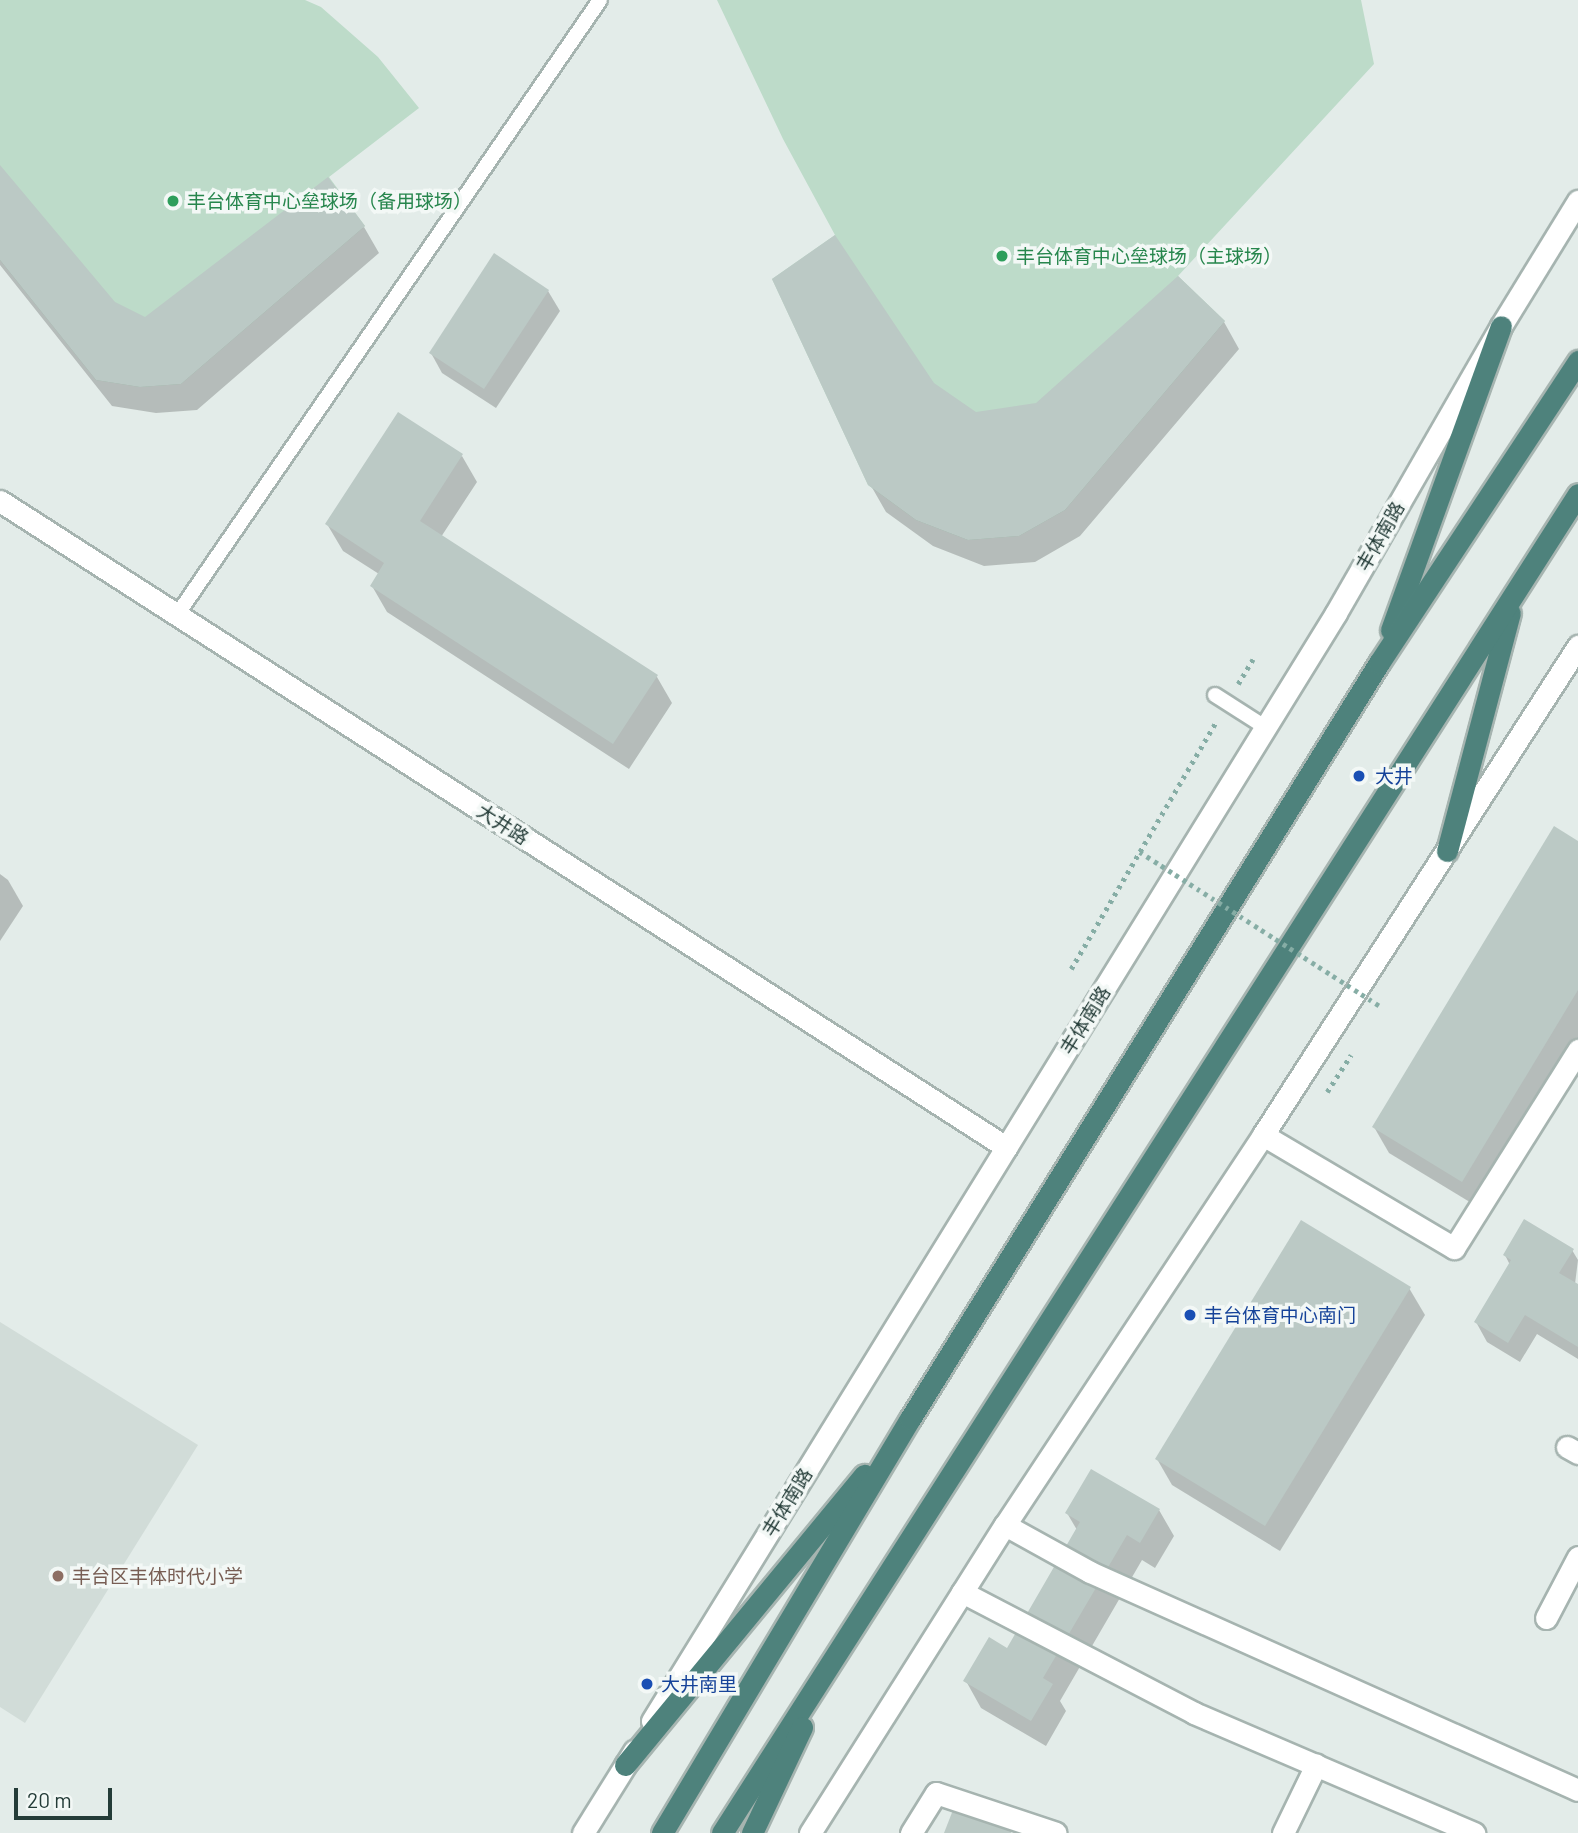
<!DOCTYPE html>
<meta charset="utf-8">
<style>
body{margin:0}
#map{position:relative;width:1578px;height:1833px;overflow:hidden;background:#e3ece9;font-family:Barlow,"Noto Sans SC",sans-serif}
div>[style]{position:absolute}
.built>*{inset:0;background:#d1dcd8}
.green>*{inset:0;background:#bddbc9}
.shadow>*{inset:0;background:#0003}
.building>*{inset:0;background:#bbc9c5}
.path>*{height:4.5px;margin-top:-2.25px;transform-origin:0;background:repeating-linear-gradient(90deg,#86ada5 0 3.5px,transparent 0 8.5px)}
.roads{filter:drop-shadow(2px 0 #a6b4b0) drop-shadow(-2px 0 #a6b4b0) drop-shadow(0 2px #a6b4b0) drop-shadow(0 -2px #a6b4b0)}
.service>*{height:14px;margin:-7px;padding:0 7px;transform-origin:7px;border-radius:7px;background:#fff}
.minor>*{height:21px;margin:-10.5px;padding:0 10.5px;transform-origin:10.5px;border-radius:10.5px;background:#fff}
.tertiary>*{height:21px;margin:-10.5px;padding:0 10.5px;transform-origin:10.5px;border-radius:10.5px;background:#fff}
.trunk>*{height:21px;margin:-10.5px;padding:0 10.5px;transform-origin:10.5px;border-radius:10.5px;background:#4e827c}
.path-bridge>*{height:4.5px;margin-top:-2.25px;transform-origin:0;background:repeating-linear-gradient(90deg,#86ada5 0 3.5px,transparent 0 8.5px)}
.dots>*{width:19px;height:19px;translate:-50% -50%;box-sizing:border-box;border:4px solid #f3f8f6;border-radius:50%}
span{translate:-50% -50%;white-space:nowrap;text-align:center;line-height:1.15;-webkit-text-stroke:7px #f3f8f6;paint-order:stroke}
.leisure-label{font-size:19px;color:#27864d}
.left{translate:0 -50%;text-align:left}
.street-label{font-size:19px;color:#243c38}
.transit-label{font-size:19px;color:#164399}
.education-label{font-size:19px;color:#785e54}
.scale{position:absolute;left:14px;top:1788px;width:98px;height:32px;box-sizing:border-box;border:4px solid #243c38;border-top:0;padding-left:9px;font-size:21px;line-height:24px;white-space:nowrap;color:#243c38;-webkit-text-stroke:5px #f3f8f6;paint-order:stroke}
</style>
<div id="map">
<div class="built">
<div style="clip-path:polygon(0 1322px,198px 1445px,25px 1723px,0 1707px)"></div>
</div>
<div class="green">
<div style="clip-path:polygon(0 0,305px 0,321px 7px,378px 57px,419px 108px,329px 177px,365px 226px,181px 384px,140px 387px,96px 380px,0 260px)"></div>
<div style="clip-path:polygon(717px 0,1361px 0,1374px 64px,1178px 276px,1225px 321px,1065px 510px,1019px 536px,968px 540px,916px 520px,868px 485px,772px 279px,835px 235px,783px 139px)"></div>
</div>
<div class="shadow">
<div style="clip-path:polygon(0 168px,113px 304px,145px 319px,364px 227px,379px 253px,197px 410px,156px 413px,112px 406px,0 265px)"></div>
<div style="clip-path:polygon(548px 291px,560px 311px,496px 408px,442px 373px,431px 353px)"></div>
<div style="clip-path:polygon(1224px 322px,1239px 349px,1080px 536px,1035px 562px,984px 566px,933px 546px,886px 512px,870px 484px,976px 414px,1037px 405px)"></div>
<div style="clip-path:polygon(462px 456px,477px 482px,441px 537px,657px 677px,672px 703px,629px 769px,387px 612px,372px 586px,379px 574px,343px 551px,327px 524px)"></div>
<div style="clip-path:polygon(1578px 843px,1578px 1041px,1478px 1207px,1389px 1153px,1374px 1127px)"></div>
<div style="clip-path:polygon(0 874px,8px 880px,23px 906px,0 941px)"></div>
<div style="clip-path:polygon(1572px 1250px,1578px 1260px,1575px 1284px,1578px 1286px,1578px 1359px,1537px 1334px,1520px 1362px,1487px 1342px,1476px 1322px,1510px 1265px,1505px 1255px)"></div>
<div style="clip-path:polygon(1409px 1288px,1425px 1315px,1280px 1551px,1172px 1485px,1157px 1459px)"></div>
<div style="clip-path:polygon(1159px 1510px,1174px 1536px,1155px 1568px,1142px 1560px,1060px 1701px,1066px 1711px,1046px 1746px,981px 1708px,966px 1681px,1007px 1650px,1077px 1530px,1067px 1513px)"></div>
</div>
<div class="building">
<div style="clip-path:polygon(0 165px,115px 302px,145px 317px,328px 177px,365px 226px,181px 384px,140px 387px,96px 380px,0 260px)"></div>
<div style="clip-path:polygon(835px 235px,934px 383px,976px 412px,1036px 403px,1178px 276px,1225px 321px,1065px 510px,1019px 536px,968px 540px,916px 520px,868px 485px,772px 279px)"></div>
<div style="clip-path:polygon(494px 253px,549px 290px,484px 389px,429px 353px)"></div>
<div style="clip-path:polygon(398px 412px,463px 454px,420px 521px,658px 675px,613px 744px,370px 586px,384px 563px,325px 524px)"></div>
<div style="clip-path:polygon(1554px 826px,1578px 841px,1578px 990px,1462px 1182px,1372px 1127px)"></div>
<div style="clip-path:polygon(1524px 1219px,1574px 1249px,1559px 1273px,1578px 1284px,1578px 1347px,1525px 1315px,1508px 1343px,1474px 1322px,1511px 1260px,1503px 1255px)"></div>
<div style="clip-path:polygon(1301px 1220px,1411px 1287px,1265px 1526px,1155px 1459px)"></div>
<div style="clip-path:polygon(1091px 1469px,1160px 1509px,1140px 1543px,1127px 1535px,1043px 1678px,1053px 1684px,1031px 1721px,963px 1681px,989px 1637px,1007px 1648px,1080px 1522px,1065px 1513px)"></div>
<div style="clip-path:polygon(953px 1810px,1012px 1830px,1011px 1833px,944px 1833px)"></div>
</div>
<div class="path">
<div style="left:1238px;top:684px;width:29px;rotate:-59deg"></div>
<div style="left:1071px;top:969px;width:286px;rotate:-59.6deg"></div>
<div style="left:1327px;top:1092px;width:44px;rotate:-57deg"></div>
</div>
<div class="roads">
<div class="service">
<div style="left:177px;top:615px;width:746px;rotate:-55.48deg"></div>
<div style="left:1215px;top:695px;width:59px;rotate:32.6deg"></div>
</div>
<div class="minor">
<div style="left:1263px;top:1135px;width:222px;rotate:30.6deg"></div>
<div style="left:1454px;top:1248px;width:234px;rotate:-57.9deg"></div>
<div style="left:1567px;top:1447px;width:13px;rotate:29deg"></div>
<div style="left:1005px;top:1525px;width:97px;rotate:28.9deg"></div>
<div style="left:1090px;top:1572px;width:534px;rotate:24.07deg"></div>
<div style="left:962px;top:1592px;width:262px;rotate:27.5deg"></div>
<div style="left:1194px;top:1713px;width:305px;rotate:23.2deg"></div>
<div style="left:1546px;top:1618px;width:69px;rotate:-62.3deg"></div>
<div style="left:911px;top:1833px;width:47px;rotate:-58deg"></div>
<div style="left:936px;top:1793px;width:126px;rotate:18.4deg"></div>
<div style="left:1283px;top:1833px;width:76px;rotate:-64.1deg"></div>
</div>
<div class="tertiary">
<div style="left:0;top:501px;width:1196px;rotate:32.71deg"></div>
<div style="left:652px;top:1721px;width:1302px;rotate:-58.31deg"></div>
<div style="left:1336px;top:613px;width:331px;rotate:-60.1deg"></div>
<div style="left:1501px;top:326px;width:147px;rotate:-58.4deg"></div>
<div style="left:583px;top:1833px;width:97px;rotate:-58.1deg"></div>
<div style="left:810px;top:1833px;width:365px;rotate:-57.7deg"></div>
<div style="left:1005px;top:1525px;width:468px;rotate:-56.5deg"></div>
<div style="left:1263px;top:1135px;width:582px;rotate:-57.21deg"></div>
</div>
<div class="trunk">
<div style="left:1391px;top:630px;width:323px;rotate:-70.1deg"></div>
<div style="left:1447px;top:851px;width:246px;rotate:-75.2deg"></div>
<div style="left:625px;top:1765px;width:376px;rotate:-50.5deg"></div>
<div style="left:662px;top:1833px;width:483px;rotate:-59.1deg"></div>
<div style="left:910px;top:1419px;width:890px;rotate:-58.19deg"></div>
<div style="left:1379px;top:663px;width:362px;rotate:-56.6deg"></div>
<div style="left:722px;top:1833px;width:1589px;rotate:-57.41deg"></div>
<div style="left:752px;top:1833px;width:117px;rotate:-64.7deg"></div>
</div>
</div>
<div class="path-bridge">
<div style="left:1140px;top:852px;width:287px;rotate:32.7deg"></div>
</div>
<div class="dots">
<div style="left:173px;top:201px;background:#2e9e5b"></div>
<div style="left:1002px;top:256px;background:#2e9e5b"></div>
<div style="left:1359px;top:776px;background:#1a4fb4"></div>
<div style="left:1190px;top:1315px;background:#1a4fb4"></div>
<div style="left:58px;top:1576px;background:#8d6e63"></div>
<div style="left:647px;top:1684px;background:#1a4fb4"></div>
</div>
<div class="leisure-label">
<span class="left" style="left:187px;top:201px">丰台体育中心垒球场（备用球场）</span>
<span class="left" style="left:1016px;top:256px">丰台体育中心垒球场（主球场）</span>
</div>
<div class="street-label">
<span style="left:1380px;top:536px;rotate:-60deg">丰体南路</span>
<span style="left:503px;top:824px;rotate:33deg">大井路</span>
<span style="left:1085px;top:1020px;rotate:-58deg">丰体南路</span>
<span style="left:787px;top:1502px;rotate:-58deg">丰体南路</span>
</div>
<div class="transit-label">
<span class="left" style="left:1375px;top:776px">大井</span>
<span class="left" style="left:1204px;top:1315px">丰台体育中心南门</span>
<span class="left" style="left:661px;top:1684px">大井南里</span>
</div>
<div class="education-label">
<span class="left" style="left:72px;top:1576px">丰台区丰体时代小学</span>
</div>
<div class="scale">20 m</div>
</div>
